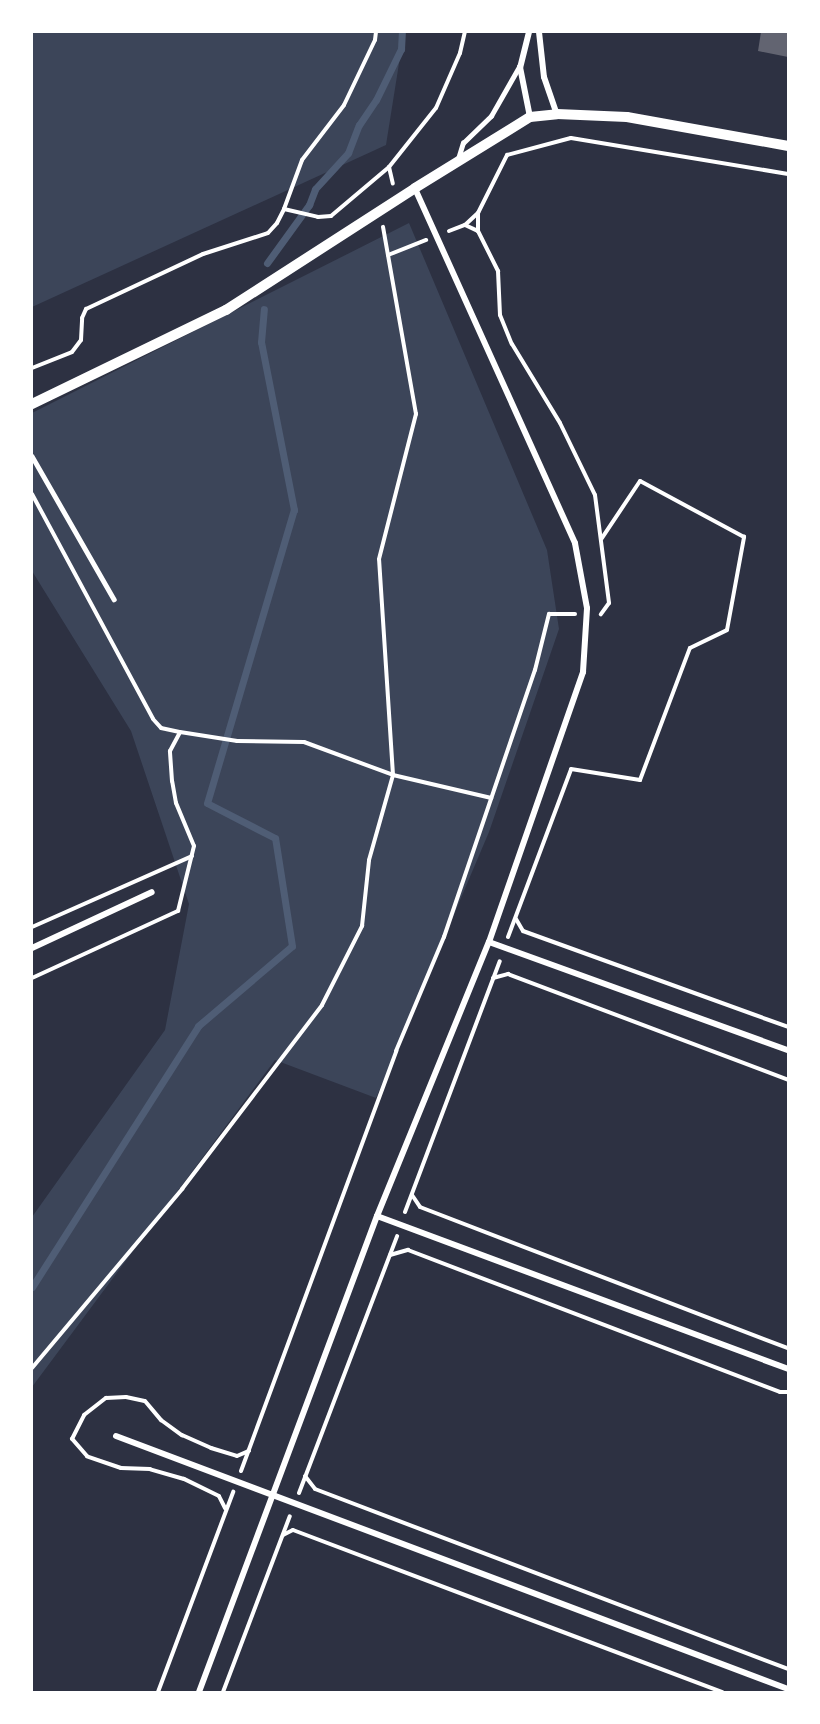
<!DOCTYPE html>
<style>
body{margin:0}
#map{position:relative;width:820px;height:1724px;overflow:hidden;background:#2d3142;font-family:"Source Sans 3",sans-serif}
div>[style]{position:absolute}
.green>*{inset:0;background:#3c4559}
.stream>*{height:7px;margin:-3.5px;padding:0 3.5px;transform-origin:3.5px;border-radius:3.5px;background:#4f5d75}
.building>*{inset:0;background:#626471}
.path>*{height:4px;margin:-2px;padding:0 2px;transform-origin:2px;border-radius:2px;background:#fff}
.service>*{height:4.5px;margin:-2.25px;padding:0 2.25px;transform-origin:2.25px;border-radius:2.25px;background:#fff}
.minor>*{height:6px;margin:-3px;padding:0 3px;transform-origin:3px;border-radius:3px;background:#fff}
.tertiary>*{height:10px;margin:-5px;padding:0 5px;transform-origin:5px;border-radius:5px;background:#fff}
span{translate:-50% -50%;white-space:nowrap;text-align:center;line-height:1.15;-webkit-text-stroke:6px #fff;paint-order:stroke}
.frame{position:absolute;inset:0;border:33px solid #fff;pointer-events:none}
</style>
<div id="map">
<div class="green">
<div style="clip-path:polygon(32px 32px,404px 32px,386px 145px,32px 307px)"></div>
<div style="clip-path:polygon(409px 223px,547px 550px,559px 629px,489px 832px,376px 1098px,275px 1060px,32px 1387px,32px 1217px,165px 1030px,189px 904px,131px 731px,32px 571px,32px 413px)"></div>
</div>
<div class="stream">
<div style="left:267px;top:263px;width:72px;rotate:-54.1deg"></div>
<div style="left:309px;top:205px;width:17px;rotate:-69deg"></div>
<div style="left:315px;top:189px;width:49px;rotate:-47.5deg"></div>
<div style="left:348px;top:153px;width:30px;rotate:-69deg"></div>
<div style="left:359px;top:125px;width:30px;rotate:-56deg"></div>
<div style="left:376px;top:100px;width:57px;rotate:-63.9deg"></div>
<div style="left:401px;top:49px;width:17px;rotate:-87deg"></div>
<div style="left:32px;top:1287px;width:309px;rotate:-57.5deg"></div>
<div style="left:198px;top:1026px;width:123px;rotate:-40.4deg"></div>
<div style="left:292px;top:946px;width:109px;rotate:-98.9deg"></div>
<div style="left:275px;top:838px;width:76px;rotate:-152.8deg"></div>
<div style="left:207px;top:803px;width:306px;rotate:-73.5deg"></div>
<div style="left:294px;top:510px;width:171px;rotate:-101.1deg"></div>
<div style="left:261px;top:342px;width:33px;rotate:-85deg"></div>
</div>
<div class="building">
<div style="clip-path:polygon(761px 32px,788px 32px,788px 57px,758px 51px)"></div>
</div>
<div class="path">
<div style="left:389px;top:167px;width:17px;rotate:77deg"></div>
<div style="left:284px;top:209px;width:35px;rotate:13deg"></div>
<div style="left:318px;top:217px;width:13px;rotate:-4deg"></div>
<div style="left:331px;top:216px;width:76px;rotate:-40.2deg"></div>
<div style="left:389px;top:167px;width:75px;rotate:-51.5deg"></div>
<div style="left:436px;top:108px;width:60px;rotate:-66.4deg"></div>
<div style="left:460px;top:53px;width:22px;rotate:-77deg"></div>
<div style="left:465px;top:225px;width:14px;rotate:25deg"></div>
<div style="left:478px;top:231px;width:17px;rotate:-90deg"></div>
<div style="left:449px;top:231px;width:17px;rotate:-21deg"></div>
<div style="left:465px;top:225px;width:18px;rotate:-43deg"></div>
<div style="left:478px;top:213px;width:65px;rotate:-63.4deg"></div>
<div style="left:507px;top:155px;width:66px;rotate:-14.9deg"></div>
<div style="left:571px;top:138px;width:220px;rotate:9.4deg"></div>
<div style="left:478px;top:231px;width:45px;rotate:63.4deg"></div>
<div style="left:498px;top:271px;width:44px;rotate:87.4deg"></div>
<div style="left:500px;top:315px;width:31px;rotate:68deg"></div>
<div style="left:512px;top:344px;width:92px;rotate:58.7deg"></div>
<div style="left:560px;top:423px;width:80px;rotate:64.1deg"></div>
<div style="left:595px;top:495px;width:109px;rotate:82.6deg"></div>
<div style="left:609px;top:603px;width:14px;rotate:126deg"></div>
<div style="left:388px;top:255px;width:41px;rotate:-21.5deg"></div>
<div style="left:32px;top:368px;width:43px;rotate:-21.8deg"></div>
<div style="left:72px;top:352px;width:15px;rotate:-53deg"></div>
<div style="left:81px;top:340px;width:22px;rotate:-87deg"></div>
<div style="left:82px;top:318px;width:10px;rotate:-66deg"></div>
<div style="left:86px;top:309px;width:129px;rotate:-25.2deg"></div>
<div style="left:203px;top:254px;width:68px;rotate:-17.9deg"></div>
<div style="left:268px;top:233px;width:13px;rotate:-48deg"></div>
<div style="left:277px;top:223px;width:16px;rotate:-63deg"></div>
<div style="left:284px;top:209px;width:52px;rotate:-69.8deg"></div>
<div style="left:302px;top:160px;width:69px;rotate:-52.6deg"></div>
<div style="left:344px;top:105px;width:72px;rotate:-64.5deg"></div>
<div style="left:375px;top:40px;width:8px;rotate:-83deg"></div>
<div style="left:32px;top:494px;width:255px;rotate:61.7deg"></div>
<div style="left:153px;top:719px;width:12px;rotate:48deg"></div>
<div style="left:161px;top:728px;width:19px;rotate:12deg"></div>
<div style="left:516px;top:919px;width:14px;rotate:60deg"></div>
<div style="left:523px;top:931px;width:282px;rotate:19.9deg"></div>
<div style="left:32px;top:927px;width:175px;rotate:-23.9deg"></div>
<div style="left:508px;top:937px;width:179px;rotate:-69.4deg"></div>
<div style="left:571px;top:769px;width:70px;rotate:9.1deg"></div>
<div style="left:640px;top:780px;width:141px;rotate:-69.3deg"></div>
<div style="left:690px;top:648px;width:41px;rotate:-25.9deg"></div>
<div style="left:727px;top:630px;width:95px;rotate:-79.6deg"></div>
<div style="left:744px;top:537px;width:118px;rotate:-151.7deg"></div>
<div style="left:640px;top:481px;width:69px;rotate:123.7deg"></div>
<div style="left:32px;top:978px;width:161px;rotate:-24.7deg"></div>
<div style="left:178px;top:911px;width:67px;rotate:-76.2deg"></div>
<div style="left:194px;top:846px;width:47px;rotate:-112.7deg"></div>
<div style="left:176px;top:803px;width:22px;rotate:-100deg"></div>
<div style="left:172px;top:781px;width:30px;rotate:-94deg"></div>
<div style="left:170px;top:751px;width:21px;rotate:-62deg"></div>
<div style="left:180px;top:732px;width:58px;rotate:9deg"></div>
<div style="left:237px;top:741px;width:67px;rotate:0.9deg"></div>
<div style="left:304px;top:742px;width:95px;rotate:20.3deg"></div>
<div style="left:393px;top:775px;width:101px;rotate:13.2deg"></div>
<div style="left:493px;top:978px;width:16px;rotate:-15deg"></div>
<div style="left:508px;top:974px;width:299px;rotate:20.7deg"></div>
<div style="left:412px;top:1195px;width:14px;rotate:56deg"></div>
<div style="left:420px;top:1207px;width:394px;rotate:21deg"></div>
<div style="left:405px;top:1212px;width:268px;rotate:-69.3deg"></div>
<div style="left:390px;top:1255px;width:19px;rotate:-16deg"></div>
<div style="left:408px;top:1250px;width:398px;rotate:20.9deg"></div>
<div style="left:780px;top:1392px;width:8px"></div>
<div style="left:32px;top:1368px;width:234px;rotate:-50deg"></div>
<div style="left:182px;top:1189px;width:231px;rotate:-52.7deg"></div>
<div style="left:322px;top:1005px;width:89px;rotate:-63.1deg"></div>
<div style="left:362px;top:926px;width:66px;rotate:-83.9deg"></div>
<div style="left:369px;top:860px;width:88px;rotate:-74.2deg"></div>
<div style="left:393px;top:775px;width:216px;rotate:-93.7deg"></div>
<div style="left:379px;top:559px;width:150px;rotate:-75.7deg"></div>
<div style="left:416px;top:414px;width:190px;rotate:-100deg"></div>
<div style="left:241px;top:1471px;width:448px;rotate:-69.7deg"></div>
<div style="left:396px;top:1051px;width:124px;rotate:-67.2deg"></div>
<div style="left:444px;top:937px;width:282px;rotate:-71.2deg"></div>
<div style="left:535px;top:670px;width:58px;rotate:-76deg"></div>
<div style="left:549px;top:614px;width:26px"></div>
<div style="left:305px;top:1476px;width:16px;rotate:52deg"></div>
<div style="left:315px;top:1489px;width:506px;rotate:20.83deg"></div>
<div style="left:299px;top:1493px;width:275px;rotate:-69.1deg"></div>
<div style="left:225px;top:1508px;width:13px;rotate:-117deg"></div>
<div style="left:219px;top:1496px;width:39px;rotate:-154deg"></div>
<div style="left:184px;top:1479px;width:35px;rotate:-164deg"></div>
<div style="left:150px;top:1469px;width:29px;rotate:-178deg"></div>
<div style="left:121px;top:1468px;width:36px;rotate:-161deg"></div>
<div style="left:87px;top:1456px;width:23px;rotate:-131deg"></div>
<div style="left:72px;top:1439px;width:27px;rotate:-63deg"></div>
<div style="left:84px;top:1415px;width:28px;rotate:-38deg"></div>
<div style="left:106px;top:1398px;width:20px;rotate:-3deg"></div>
<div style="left:126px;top:1397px;width:19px;rotate:12deg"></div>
<div style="left:145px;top:1401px;width:25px;rotate:50deg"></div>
<div style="left:161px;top:1420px;width:26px;rotate:36deg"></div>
<div style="left:182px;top:1435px;width:32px;rotate:24deg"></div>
<div style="left:211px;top:1448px;width:27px;rotate:17deg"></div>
<div style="left:237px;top:1456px;width:13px;rotate:-23deg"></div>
<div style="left:283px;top:1535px;width:11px;rotate:-27deg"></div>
<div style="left:293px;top:1530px;width:459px;rotate:20.7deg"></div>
<div style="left:158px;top:1692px;width:214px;rotate:-69.4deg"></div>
<div style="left:223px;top:1692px;width:188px;rotate:-69.2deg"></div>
</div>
<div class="service">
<div style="left:458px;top:159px;width:17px;rotate:-73deg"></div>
<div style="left:463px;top:143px;width:39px;rotate:-44deg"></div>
<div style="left:491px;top:116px;width:56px;rotate:-60.3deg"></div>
<div style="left:32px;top:456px;width:165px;rotate:60.2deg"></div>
</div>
<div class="minor">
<div style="left:529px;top:32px;width:36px;rotate:104deg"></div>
<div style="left:520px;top:67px;width:51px;rotate:78.7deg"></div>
<div style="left:539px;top:32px;width:45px;rotate:83.7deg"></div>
<div style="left:544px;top:77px;width:39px;rotate:71deg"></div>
<div style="left:489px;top:942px;width:318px;rotate:19.9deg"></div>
<div style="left:32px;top:948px;width:132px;rotate:-25deg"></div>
<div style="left:377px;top:1216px;width:439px;rotate:20.4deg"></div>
<div style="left:116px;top:1436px;width:718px;rotate:20.63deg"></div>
<div style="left:199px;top:1692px;width:508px;rotate:-69.5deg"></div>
<div style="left:377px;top:1216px;width:296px;rotate:-67.8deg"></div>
<div style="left:489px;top:942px;width:286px;rotate:-70.8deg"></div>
<div style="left:583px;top:672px;width:64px;rotate:-86.4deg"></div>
<div style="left:587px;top:608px;width:66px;rotate:-100.5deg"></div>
<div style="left:575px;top:543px;width:389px;rotate:-114.3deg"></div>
</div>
<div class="tertiary">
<div style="left:32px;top:404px;width:216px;rotate:-25.9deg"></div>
<div style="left:226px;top:310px;width:225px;rotate:-32.8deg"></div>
<div style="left:415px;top:188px;width:135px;rotate:-31.7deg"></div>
<div style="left:530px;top:117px;width:27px;rotate:-6deg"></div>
<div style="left:557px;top:114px;width:70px;rotate:2.5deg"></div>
<div style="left:627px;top:117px;width:164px;rotate:10.2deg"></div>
</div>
<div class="frame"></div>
</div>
